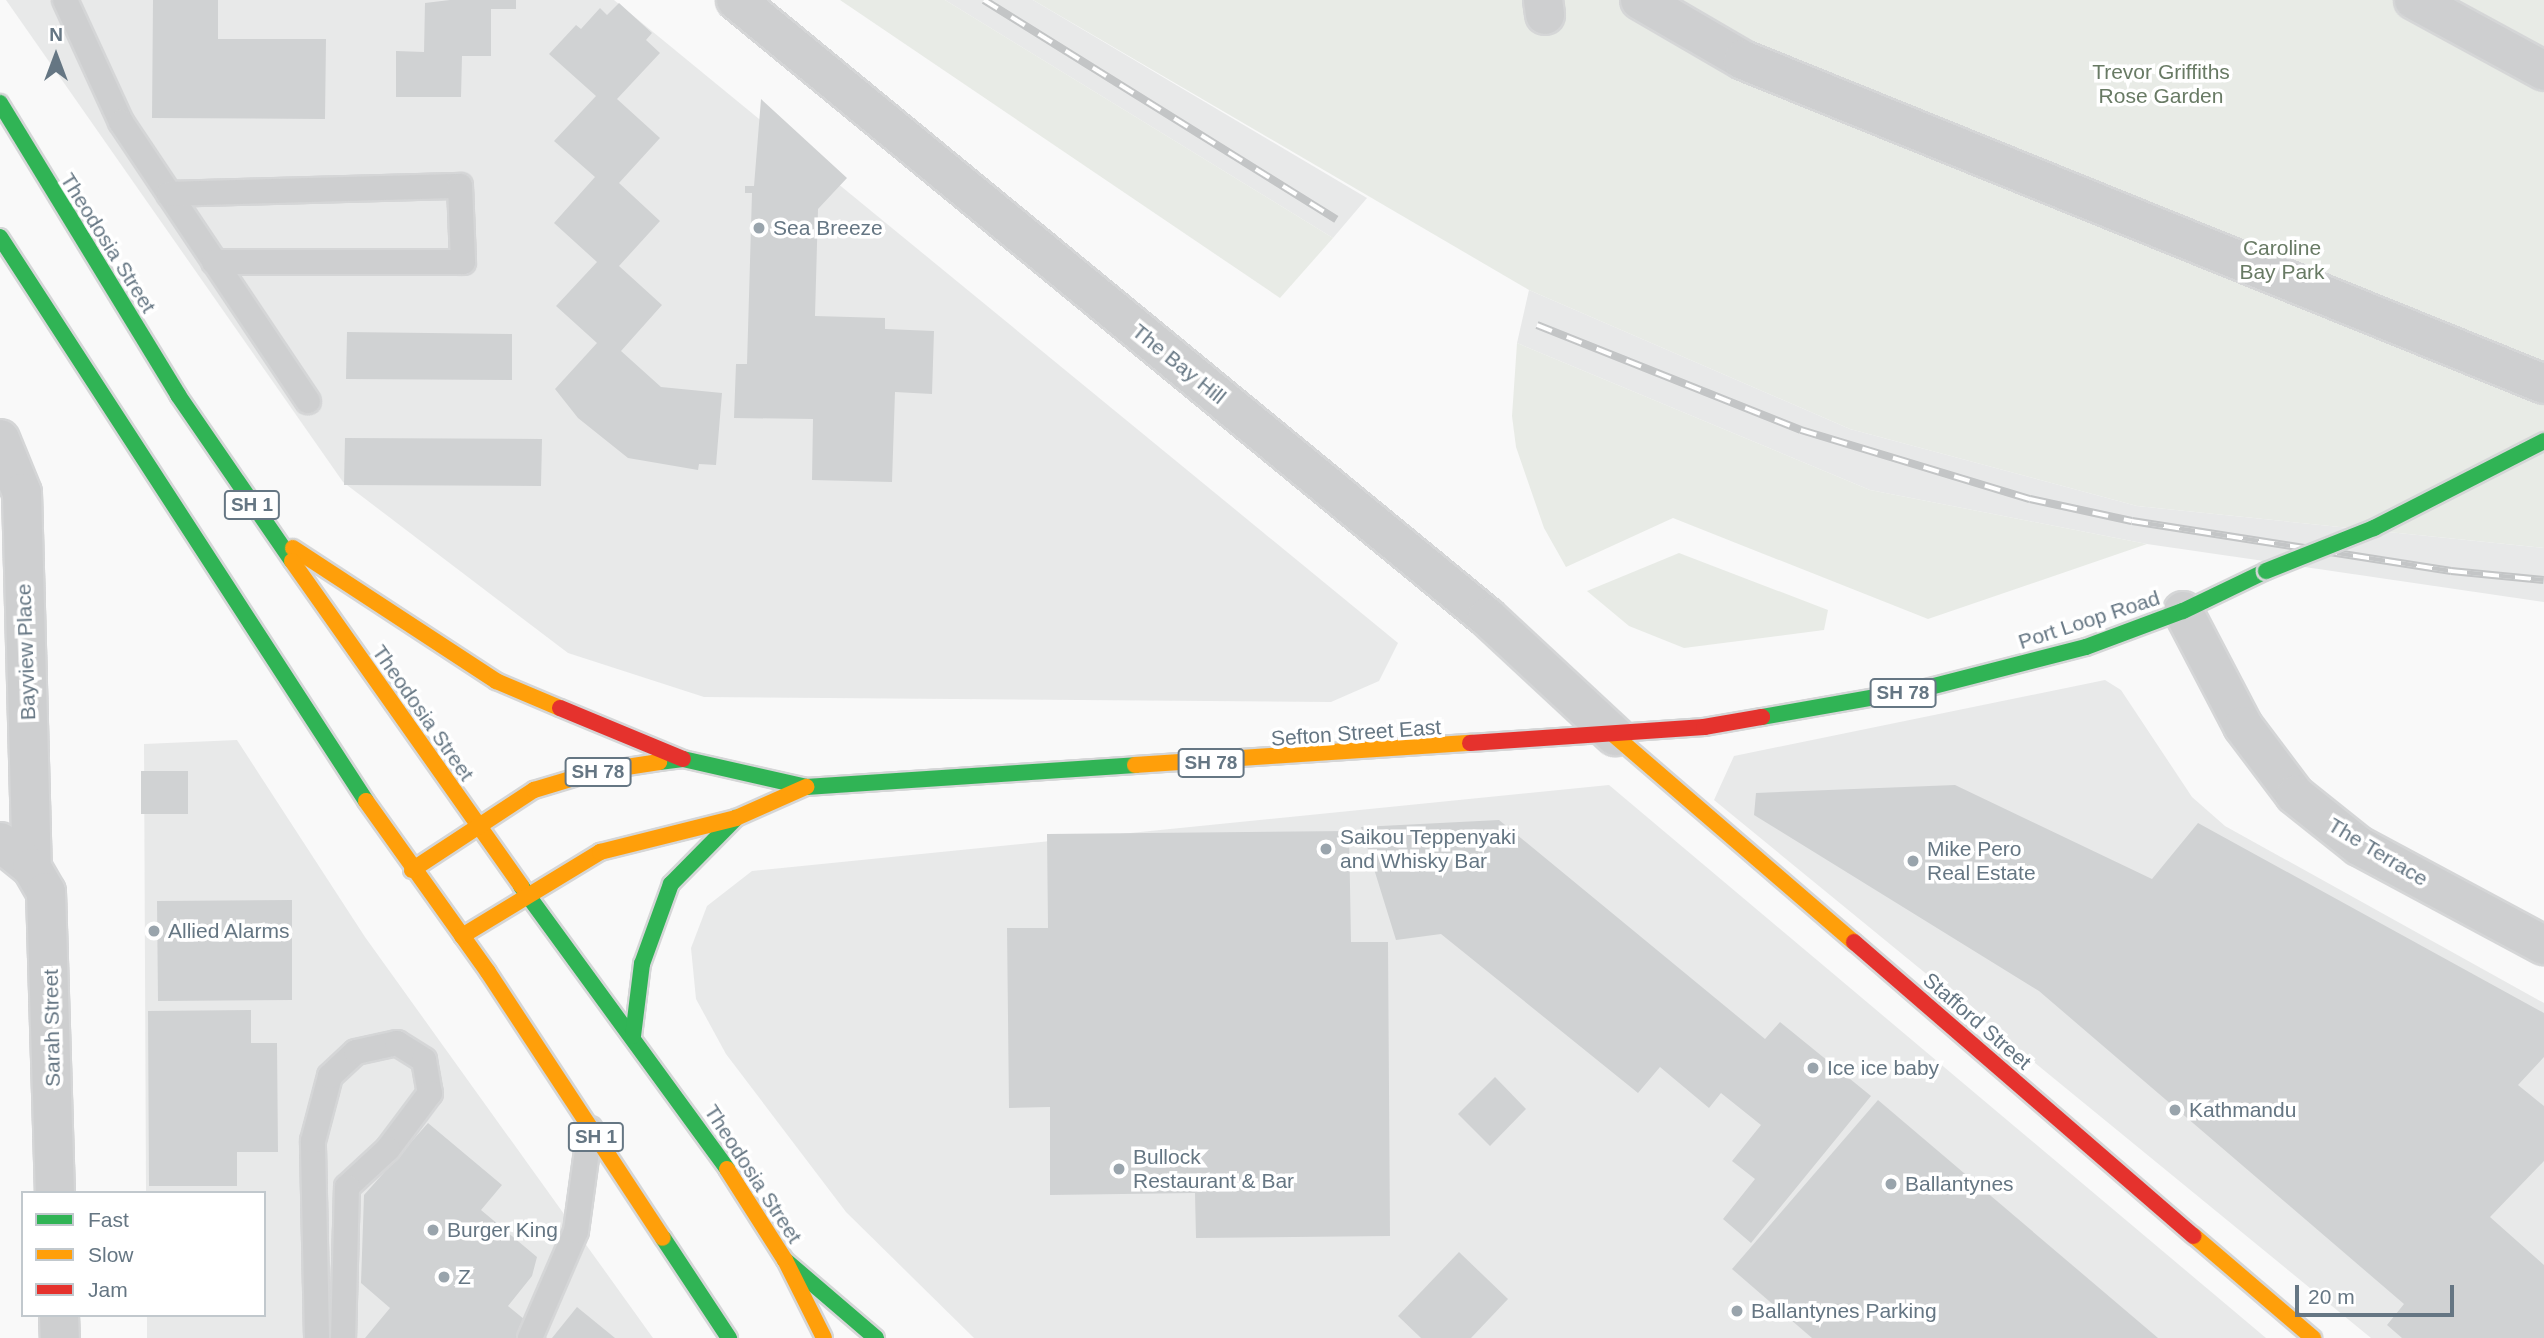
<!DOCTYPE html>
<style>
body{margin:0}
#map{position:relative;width:2544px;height:1338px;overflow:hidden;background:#f9f9f9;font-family:Arial,sans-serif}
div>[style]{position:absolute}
.built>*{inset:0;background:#e8e9e9}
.green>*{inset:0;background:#e8ebe6}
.building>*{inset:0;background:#d0d2d3}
.roads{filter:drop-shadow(2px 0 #d5d6d7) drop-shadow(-2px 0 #d5d6d7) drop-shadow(0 2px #d5d6d7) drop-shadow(0 -2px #d5d6d7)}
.lane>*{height:24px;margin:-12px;padding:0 12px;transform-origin:12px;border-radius:12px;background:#cecfd0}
.street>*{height:38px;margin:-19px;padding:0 19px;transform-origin:19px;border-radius:19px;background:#cecfd0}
.fast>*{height:16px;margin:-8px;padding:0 8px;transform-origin:8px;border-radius:8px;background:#30b455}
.slow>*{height:16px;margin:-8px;padding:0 8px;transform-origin:8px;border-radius:8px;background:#ff9f0a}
.jam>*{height:16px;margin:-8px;padding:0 8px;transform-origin:8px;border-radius:8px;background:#e5322d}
.rail>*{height:8px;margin-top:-4px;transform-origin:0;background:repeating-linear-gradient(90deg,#fff 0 16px,#c3c5c6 0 32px);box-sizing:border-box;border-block:2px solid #c3c5c6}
.bridges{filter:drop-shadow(2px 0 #d5d6d7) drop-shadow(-2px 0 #d5d6d7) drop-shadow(0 2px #d5d6d7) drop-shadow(0 -2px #d5d6d7)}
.fast-bridge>*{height:16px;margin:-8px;padding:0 8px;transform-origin:8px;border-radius:8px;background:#30b455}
.dots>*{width:19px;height:19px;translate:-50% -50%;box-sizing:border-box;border:4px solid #fff;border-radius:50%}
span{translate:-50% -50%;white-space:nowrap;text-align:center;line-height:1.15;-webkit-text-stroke:7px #fff;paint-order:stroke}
.shield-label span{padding:2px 5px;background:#fff;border:2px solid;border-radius:5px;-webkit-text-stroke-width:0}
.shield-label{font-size:19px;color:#657683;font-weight:700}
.park-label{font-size:21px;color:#687a64}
.poi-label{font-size:21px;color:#657683}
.left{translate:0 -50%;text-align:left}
.street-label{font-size:21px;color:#657683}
.legend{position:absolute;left:21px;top:1191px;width:245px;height:126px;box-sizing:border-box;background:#fff;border:2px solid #c1c8cd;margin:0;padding:9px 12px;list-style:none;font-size:21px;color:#657683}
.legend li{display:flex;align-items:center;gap:14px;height:35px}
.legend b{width:35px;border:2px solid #c1c8cd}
.north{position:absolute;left:21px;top:21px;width:70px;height:70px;-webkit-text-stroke:5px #fff;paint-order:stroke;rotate:0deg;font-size:19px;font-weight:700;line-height:28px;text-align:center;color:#657683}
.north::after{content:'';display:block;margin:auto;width:24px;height:32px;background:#657683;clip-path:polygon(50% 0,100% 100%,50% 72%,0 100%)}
.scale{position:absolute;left:2295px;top:1285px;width:159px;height:32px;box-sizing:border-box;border:4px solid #657683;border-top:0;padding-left:9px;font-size:21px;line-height:24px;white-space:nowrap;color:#657683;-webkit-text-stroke:5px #fff;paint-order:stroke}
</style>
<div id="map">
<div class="built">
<div style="clip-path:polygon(6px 0,614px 0,1398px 643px,1379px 681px,1331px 702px,704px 697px,568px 653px,343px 482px)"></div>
<div style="clip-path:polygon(945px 0,1033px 0,1367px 198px,1333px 238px)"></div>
<div style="clip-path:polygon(1529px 290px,1850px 429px,2137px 506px,2544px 548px,2544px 602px,2147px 544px,1870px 490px,1517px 343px)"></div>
<div style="clip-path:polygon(2105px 680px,2121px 690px,2192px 797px,2225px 826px,2544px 1003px,2544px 1338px,2371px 1338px,1714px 800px,1734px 756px)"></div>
<div style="clip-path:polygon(237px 740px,365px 937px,653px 1338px,147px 1338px,147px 1315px,264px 1315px,264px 1193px,146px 1193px,144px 744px)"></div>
<div style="clip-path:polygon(1609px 785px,2266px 1338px,974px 1338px,846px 1212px,726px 1054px,696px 999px,691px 948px,707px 906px,752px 871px)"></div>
</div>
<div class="green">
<div style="clip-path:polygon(840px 0,945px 0,1333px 238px,1280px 298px)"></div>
<div style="clip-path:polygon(1033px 0,2544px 0,2544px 548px,2137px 506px,1850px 429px,1529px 290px)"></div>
<div style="clip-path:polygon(1517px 343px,1870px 490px,2147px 544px,1928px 619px,1673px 518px,1566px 567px,1544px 528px,1516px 447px,1512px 416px)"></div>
<div style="clip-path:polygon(1679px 553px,1828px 610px,1824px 630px,1684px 648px,1629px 626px,1587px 591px)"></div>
</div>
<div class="building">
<div style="clip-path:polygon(153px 0,218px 0,218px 39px,326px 39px,325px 119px,152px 118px)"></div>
<div style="clip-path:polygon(450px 0,516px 0,516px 9px,491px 9px,491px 56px,462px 56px,461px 97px,396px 97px,396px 51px,424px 52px,425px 3px)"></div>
<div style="clip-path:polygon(619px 3px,652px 33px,646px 40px,660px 53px,617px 99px,660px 138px,619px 183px,660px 221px,619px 266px,662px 305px,621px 351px,661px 387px,722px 393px,716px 465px,699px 464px,698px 470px,628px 458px,578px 418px,555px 389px,597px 343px,556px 306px,597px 262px,554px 223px,595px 177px,554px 141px,596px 96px,549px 54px,576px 25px,581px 29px,600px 8px,607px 15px)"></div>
<div style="clip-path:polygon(761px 99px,847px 178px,818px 209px,815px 316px,885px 318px,885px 329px,934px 331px,932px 394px,895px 392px,892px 482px,812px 480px,813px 419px,734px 418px,736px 364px,747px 364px,752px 193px,745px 193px,745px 186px,754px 186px)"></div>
<div style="clip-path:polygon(347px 332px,512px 334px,512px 380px,346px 379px)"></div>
<div style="clip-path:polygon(345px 438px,542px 439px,541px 486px,344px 485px)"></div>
<div style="clip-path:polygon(141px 771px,188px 771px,188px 814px,141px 814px)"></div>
<div style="clip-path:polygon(1955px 785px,2152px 879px,2198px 823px,2544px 1013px,2544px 1057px,2518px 1085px,2544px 1106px,2544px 1161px,2490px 1217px,2544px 1265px,2544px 1338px,2402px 1338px,2387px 1325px,2404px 1304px,2039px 991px,1754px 815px,1756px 793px)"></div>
<div style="clip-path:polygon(1499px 820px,1765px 1039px,1780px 1022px,1871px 1096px,1751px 1243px,1723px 1219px,1755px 1179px,1732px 1161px,1761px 1125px,1721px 1093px,1709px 1108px,1660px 1067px,1638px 1093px,1441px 934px,1396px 940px,1361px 827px)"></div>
<div style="clip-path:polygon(1349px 831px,1351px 942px,1388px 942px,1390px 1236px,1196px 1238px,1195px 1193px,1050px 1195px,1050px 1107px,1009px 1108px,1007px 928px,1048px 928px,1047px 834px)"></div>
<div style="clip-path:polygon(292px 900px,292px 1000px,158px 1001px,157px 901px)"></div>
<div style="clip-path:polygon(251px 1010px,251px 1043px,277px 1043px,278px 1152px,237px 1152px,237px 1186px,149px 1186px,148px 1011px)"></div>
<div style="clip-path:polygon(1495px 1077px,1526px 1109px,1490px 1146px,1458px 1114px)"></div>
<div style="clip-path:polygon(1878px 1100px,2158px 1338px,1812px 1338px,1732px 1269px)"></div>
<div style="clip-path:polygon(428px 1123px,502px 1185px,481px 1210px,537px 1257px,532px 1276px,508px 1306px,547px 1338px,365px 1338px,390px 1308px,361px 1283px,364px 1195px)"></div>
<div style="clip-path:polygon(1459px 1252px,1508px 1299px,1471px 1338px,1421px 1338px,1398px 1316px)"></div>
<div style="clip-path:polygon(577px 1307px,615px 1338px,552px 1338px)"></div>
</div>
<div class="roads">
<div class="lane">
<div style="left:65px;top:0;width:134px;rotate:65.3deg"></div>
<div style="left:121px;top:122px;width:336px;rotate:56.2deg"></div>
<div style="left:169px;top:194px;width:291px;rotate:-1.6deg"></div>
<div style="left:460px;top:186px;width:76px;rotate:87.7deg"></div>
<div style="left:463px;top:262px;width:249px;rotate:180deg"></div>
<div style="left:317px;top:1338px;width:197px;rotate:-91.2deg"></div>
<div style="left:313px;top:1141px;width:67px;rotate:-75.3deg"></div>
<div style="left:330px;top:1076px;width:35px;rotate:-43deg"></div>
<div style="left:356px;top:1052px;width:42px;rotate:-12.4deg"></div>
<div style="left:397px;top:1043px;width:32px;rotate:32deg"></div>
<div style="left:424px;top:1060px;width:34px;rotate:80deg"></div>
<div style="left:430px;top:1093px;width:70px;rotate:126.9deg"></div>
<div style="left:388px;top:1149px;width:56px;rotate:137.2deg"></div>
<div style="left:347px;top:1187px;width:151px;rotate:91.5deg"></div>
<div style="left:530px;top:1338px;width:116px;rotate:-66.7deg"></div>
<div style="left:576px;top:1231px;width:103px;rotate:-82.2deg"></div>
</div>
<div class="street">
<div style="left:736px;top:0;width:972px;rotate:39.41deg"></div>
<div style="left:1487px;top:617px;width:175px;rotate:42.9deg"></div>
<div style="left:1543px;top:0;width:15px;rotate:82deg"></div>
<div style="left:1640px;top:0;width:119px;rotate:30.2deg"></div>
<div style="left:1743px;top:60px;width:864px;rotate:22.02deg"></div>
<div style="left:2414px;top:0;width:148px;rotate:28.6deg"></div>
<div style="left:0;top:439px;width:58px;rotate:67.8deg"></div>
<div style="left:22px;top:493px;width:375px;rotate:88.5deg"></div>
<div style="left:2183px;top:611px;width:130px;rotate:62.4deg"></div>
<div style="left:2243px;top:726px;width:86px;rotate:53deg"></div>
<div style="left:2295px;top:795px;width:82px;rotate:38.6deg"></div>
<div style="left:2359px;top:846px;width:210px;rotate:28.2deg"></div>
<div style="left:0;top:842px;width:41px;rotate:39.1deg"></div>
<div style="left:32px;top:868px;width:28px;rotate:60deg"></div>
<div style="left:46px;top:892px;width:301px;rotate:88.3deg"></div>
<div style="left:59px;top:1315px;width:23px;rotate:88deg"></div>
</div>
<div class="fast">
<div style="left:0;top:103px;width:342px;rotate:58.6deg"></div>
<div style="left:178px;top:395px;width:201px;rotate:55.5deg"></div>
<div style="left:0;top:237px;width:672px;rotate:57.02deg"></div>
<div style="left:1762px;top:717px;width:167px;rotate:-10deg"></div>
<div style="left:1926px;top:688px;width:165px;rotate:-14.4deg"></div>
<div style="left:2086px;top:647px;width:103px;rotate:-20.4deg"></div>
<div style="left:2183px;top:611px;width:92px;rotate:-25.7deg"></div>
<div style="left:659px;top:762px;width:24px;rotate:-7deg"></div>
<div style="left:683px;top:759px;width:126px;rotate:12.8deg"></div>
<div style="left:806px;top:787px;width:330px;rotate:-3.8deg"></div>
<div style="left:521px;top:886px;width:350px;rotate:53.9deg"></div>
<div style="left:633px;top:1036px;width:73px;rotate:-82.9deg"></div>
<div style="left:642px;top:964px;width:85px;rotate:-70.1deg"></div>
<div style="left:671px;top:884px;width:93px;rotate:-45.4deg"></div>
<div style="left:663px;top:1238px;width:120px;rotate:56.6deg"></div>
<div style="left:785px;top:1260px;width:120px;rotate:40.6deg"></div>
</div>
<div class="slow">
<div style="left:293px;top:548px;width:243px;rotate:33.2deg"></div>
<div style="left:496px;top:681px;width:69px;rotate:22.9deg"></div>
<div style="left:292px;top:561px;width:398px;rotate:54.8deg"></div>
<div style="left:1615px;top:736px;width:316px;rotate:40.8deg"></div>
<div style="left:1135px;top:765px;width:336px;rotate:-3.8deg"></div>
<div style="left:366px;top:801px;width:210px;rotate:54.5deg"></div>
<div style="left:488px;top:972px;width:318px;rotate:56.7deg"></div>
<div style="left:412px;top:870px;width:146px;rotate:-33.3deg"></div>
<div style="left:534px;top:790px;width:63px;rotate:-16.7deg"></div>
<div style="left:594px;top:772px;width:66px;rotate:-8.7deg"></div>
<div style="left:462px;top:936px;width:162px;rotate:-31.3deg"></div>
<div style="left:600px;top:852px;width:140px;rotate:-14deg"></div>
<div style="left:736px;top:818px;width:77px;rotate:-23.9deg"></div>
<div style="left:727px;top:1169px;width:108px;rotate:57.5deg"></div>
<div style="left:785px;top:1260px;width:87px;rotate:63.4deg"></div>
<div style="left:2194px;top:1236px;width:157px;rotate:40.6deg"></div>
</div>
<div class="jam">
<div style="left:560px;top:708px;width:133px;rotate:22.5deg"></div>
<div style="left:1470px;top:743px;width:235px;rotate:-3.9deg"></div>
<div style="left:1704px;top:727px;width:59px;rotate:-9.8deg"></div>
<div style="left:1854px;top:942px;width:449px;rotate:40.9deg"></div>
</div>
</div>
<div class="rail">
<div style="left:984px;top:0;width:415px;rotate:31.9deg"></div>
<div style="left:1537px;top:325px;width:284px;rotate:21.7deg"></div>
<div style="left:1801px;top:430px;width:239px;rotate:16.8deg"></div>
<div style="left:2030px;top:499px;width:104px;rotate:12.2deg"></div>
<div style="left:2132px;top:521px;width:323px;rotate:8.9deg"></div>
<div style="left:2451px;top:571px;width:93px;rotate:5.5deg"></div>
</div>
<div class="bridges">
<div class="fast-bridge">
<div style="left:2266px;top:571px;width:116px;rotate:-21.7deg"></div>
<div style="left:2374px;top:528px;width:191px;rotate:-27.1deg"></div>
</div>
</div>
<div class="dots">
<div style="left:759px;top:228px;background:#99a4ac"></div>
<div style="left:1326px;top:849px;background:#99a4ac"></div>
<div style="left:1913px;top:861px;background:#99a4ac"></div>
<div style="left:154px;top:931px;background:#99a4ac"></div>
<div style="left:1813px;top:1068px;background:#99a4ac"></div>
<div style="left:2175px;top:1110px;background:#99a4ac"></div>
<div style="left:1119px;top:1169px;background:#99a4ac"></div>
<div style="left:1891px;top:1184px;background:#99a4ac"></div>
<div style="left:433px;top:1230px;background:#99a4ac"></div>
<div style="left:444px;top:1277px;background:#99a4ac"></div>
<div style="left:1737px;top:1311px;background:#99a4ac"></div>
</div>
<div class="shield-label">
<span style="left:252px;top:505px">SH 1</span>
<span style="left:1903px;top:693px">SH 78</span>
<span style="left:1211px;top:763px">SH 78</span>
<span style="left:598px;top:772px">SH 78</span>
<span style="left:596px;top:1137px">SH 1</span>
</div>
<div class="park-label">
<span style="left:2161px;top:84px">Trevor Griffiths<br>Rose Garden</span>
<span style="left:2282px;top:260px">Caroline<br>Bay Park</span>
</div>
<div class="poi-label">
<span class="left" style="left:773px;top:228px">Sea Breeze</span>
<span class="left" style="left:1340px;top:849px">Saikou Teppenyaki<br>and Whisky Bar</span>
<span class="left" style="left:1927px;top:861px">Mike Pero<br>Real Estate</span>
<span class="left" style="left:168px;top:931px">Allied Alarms</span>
<span class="left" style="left:1827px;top:1068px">Ice ice baby</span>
<span class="left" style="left:2189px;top:1110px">Kathmandu</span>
<span class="left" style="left:1133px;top:1169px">Bullock<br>Restaurant &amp; Bar</span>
<span class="left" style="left:1905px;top:1184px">Ballantynes</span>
<span class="left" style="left:447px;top:1230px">Burger King</span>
<span class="left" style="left:458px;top:1277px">Z</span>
<span class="left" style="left:1751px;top:1311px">Ballantynes Parking</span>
</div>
<div class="street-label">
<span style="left:108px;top:243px;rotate:58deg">Theodosia Street</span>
<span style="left:1179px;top:364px;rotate:39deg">The Bay Hill</span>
<span style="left:2089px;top:620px;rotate:-18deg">Port Loop Road</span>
<span style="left:26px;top:652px;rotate:-92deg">Bayview Place</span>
<span style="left:423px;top:713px;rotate:55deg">Theodosia Street</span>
<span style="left:1356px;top:733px;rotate:-4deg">Sefton Street East</span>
<span style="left:2378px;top:852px;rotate:31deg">The Terrace</span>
<span style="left:1977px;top:1021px;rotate:41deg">Stafford Street</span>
<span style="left:52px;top:1028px;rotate:-91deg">Sarah Street</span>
<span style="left:753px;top:1174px;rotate:57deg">Theodosia Street</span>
</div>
<ul class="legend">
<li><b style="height:9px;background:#30b455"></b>Fast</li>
<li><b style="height:9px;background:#ff9f0a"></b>Slow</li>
<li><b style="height:9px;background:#e5322d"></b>Jam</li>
</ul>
<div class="north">N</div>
<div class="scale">20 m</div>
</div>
